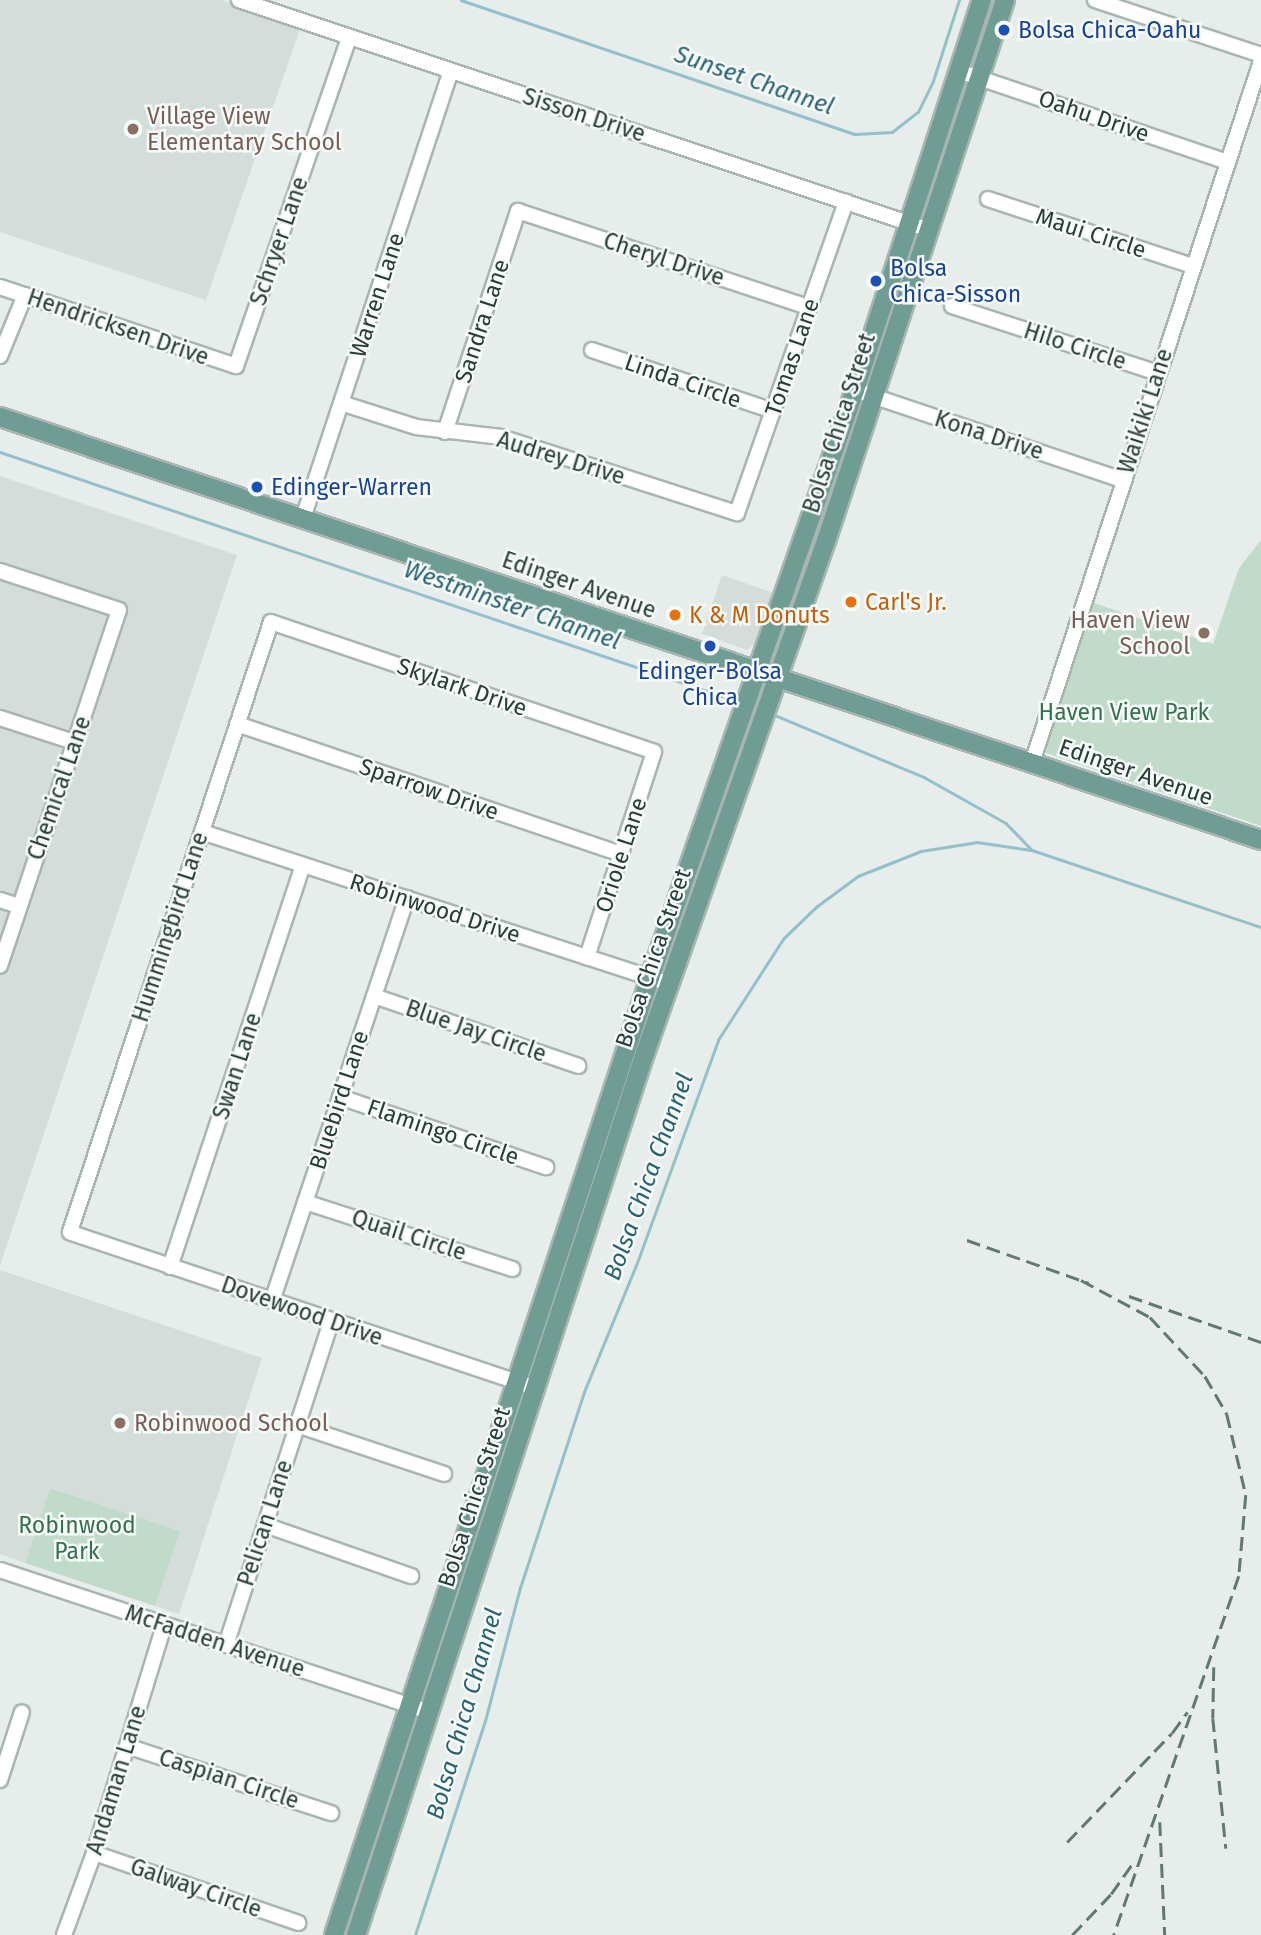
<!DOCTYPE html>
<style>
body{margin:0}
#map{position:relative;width:1261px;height:1935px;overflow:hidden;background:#e6edea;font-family:"Fira Sans",sans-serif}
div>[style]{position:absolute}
.built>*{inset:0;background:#d4ddd9}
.green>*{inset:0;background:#c1dbca}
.stream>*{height:2.5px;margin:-1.25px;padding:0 1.25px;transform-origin:1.25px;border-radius:1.25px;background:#94c0cb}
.roads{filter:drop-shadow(2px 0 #a9b5b1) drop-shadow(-2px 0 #a9b5b1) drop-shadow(0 2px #a9b5b1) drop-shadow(0 -2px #a9b5b1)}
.minor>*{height:14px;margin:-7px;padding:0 7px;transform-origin:7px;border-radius:7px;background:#fff}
.major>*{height:18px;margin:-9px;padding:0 9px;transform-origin:9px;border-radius:9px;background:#6f9d94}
.rail>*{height:2.5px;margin-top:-1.25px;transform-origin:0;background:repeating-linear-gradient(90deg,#617873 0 14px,transparent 0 21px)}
.dots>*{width:19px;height:19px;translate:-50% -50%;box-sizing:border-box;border:4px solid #f6faf8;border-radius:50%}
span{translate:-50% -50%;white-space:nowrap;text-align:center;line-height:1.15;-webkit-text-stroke:5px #f6faf8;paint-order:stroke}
.transit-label{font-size:23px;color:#164399}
.left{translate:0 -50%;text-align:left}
.street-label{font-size:23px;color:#273d38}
.education-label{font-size:23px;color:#785e54}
.right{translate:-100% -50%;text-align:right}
.food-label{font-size:23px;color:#c56008}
.park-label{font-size:23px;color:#35704f}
.water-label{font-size:24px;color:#276273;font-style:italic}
</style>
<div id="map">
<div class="built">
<div style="clip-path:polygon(0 0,222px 0,301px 26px,206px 300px,0 232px)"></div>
<div style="clip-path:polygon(0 476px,237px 555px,0 1266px)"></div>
<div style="clip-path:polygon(722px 575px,773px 593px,756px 643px,747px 650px,702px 634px)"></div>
<div style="clip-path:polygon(0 1270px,262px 1358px,179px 1614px,155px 1606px,180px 1531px,50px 1488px,25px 1563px,0 1554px)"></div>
</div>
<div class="green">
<div style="clip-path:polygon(1261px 540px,1261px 826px,1043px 752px,1094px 603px,1213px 644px,1239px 568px)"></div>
<div style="clip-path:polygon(50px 1488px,180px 1531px,155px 1606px,25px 1563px)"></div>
</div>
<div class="stream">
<div style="left:461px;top:0;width:416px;rotate:18.8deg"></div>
<div style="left:855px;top:134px;width:37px;rotate:-3deg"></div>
<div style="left:892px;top:132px;width:33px;rotate:-38deg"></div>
<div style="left:918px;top:112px;width:34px;rotate:-64deg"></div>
<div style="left:933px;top:81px;width:85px;rotate:-72.2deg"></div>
<div style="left:0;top:452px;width:781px;rotate:18.67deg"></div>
<div style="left:772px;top:714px;width:165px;rotate:22.5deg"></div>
<div style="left:924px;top:777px;width:94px;rotate:29.3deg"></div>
<div style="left:1006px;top:823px;width:36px;rotate:46deg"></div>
<div style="left:415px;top:1935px;width:225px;rotate:-71.9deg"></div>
<div style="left:485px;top:1721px;width:138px;rotate:-75.3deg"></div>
<div style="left:520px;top:1588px;width:206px;rotate:-71.9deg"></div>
<div style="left:584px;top:1392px;width:139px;rotate:-67.7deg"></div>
<div style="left:637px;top:1263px;width:237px;rotate:-70deg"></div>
<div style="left:718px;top:1040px;width:120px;rotate:-57.2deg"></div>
<div style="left:783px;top:939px;width:46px;rotate:-44.1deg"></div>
<div style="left:816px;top:907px;width:52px;rotate:-36.4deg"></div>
<div style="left:858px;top:876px;width:68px;rotate:-21.6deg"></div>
<div style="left:921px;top:851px;width:57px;rotate:-9.1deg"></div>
<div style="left:977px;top:842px;width:56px;rotate:8.3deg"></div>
<div style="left:1032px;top:850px;width:242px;rotate:18.6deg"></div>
</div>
<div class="roads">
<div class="minor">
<div style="left:239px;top:0;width:727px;rotate:18.43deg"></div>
<div style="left:1095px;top:0;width:175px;rotate:18.3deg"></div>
<div style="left:959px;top:71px;width:284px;rotate:18.7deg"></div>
<div style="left:988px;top:199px;width:216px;rotate:18.1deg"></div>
<div style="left:0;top:287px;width:249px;rotate:18.5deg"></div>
<div style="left:236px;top:366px;width:348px;rotate:-71deg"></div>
<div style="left:952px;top:306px;width:217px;rotate:18deg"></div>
<div style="left:592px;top:350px;width:191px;rotate:18.6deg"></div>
<div style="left:0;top:356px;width:66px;rotate:-67.7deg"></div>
<div style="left:855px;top:390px;width:283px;rotate:18.6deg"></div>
<div style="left:341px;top:403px;width:79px;rotate:17.7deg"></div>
<div style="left:416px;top:427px;width:86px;rotate:6.7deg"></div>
<div style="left:501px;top:437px;width:248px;rotate:17.9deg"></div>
<div style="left:737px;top:513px;width:330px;rotate:-70.7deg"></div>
<div style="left:445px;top:432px;width:233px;rotate:-71.7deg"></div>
<div style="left:518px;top:211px;width:306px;rotate:18.3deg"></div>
<div style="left:303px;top:518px;width:471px;rotate:-71.7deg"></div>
<div style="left:0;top:571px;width:125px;rotate:18.1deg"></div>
<div style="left:119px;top:610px;width:375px;rotate:108.5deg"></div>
<div style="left:0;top:718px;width:78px;rotate:18deg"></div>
<div style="left:237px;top:724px;width:405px;rotate:18.7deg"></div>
<div style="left:1032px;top:763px;width:738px;rotate:-71.93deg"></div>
<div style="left:202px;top:832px;width:491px;rotate:18deg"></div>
<div style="left:0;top:900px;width:20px;rotate:18deg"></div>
<div style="left:374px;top:996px;width:216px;rotate:18.9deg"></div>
<div style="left:340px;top:1097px;width:218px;rotate:18.8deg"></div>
<div style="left:305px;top:1202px;width:218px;rotate:17.9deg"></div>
<div style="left:170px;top:1267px;width:423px;rotate:-71.7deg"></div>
<div style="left:272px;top:1301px;width:425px;rotate:-71.5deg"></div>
<div style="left:535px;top:1388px;width:490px;rotate:-161.5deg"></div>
<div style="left:70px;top:1232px;width:642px;rotate:-71.76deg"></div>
<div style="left:271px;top:622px;width:404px;rotate:18.7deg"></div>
<div style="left:654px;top:752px;width:216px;rotate:108.1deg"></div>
<div style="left:297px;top:1425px;width:155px;rotate:18.4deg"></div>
<div style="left:265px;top:1525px;width:155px;rotate:19.3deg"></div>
<div style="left:0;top:1570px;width:453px;rotate:18.3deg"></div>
<div style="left:226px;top:1645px;width:340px;rotate:-72deg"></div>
<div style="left:127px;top:1746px;width:215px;rotate:18.2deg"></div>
<div style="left:0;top:1780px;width:71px;rotate:-72.1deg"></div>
<div style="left:94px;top:1853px;width:216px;rotate:18.9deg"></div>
<div style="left:64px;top:1935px;width:87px;rotate:-69.9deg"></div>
<div style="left:94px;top:1853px;width:239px;rotate:-72.9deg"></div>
</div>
<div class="major">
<div style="left:0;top:417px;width:1330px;rotate:18.54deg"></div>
<div style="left:334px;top:1935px;width:1008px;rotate:-71.73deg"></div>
<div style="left:650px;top:978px;width:623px;rotate:-70.78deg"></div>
<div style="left:855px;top:390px;width:410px;rotate:-72deg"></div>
<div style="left:356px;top:1935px;width:928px;rotate:-71.86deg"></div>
<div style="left:645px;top:1053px;width:546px;rotate:-70.54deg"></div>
<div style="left:827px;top:538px;width:567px;rotate:-71.69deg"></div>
</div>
</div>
<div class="rail">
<div style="left:967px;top:1240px;width:129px;rotate:19.4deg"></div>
<div style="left:1081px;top:1280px;width:78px;rotate:28.2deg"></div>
<div style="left:1150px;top:1317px;width:81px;rotate:47deg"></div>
<div style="left:1205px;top:1376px;width:44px;rotate:59.9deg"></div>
<div style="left:1227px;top:1414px;width:83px;rotate:76.8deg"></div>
<div style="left:1246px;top:1495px;width:81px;rotate:94.9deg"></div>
<div style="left:1239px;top:1576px;width:380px;rotate:109.2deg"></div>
<div style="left:1129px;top:1296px;width:140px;rotate:19.2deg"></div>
<div style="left:1214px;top:1667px;width:51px;rotate:91.1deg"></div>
<div style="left:1213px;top:1718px;width:131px;rotate:84.3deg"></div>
<div style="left:1160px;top:1822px;width:113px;rotate:87.5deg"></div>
<div style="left:1067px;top:1842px;width:151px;rotate:-46.1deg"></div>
<div style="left:1172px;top:1733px;width:26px;rotate:-54deg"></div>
<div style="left:1072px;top:1935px;width:57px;rotate:-46.4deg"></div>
<div style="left:1111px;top:1894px;width:42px;rotate:-54.8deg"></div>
</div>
<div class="dots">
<div style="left:1004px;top:30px;background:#1a4fb4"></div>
<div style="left:133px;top:129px;background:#8d6e63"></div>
<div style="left:876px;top:281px;background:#1a4fb4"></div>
<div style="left:257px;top:487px;background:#1a4fb4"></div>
<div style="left:851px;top:602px;background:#e8710a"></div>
<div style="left:675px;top:615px;background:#e8710a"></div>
<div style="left:1204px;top:633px;background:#8d6e63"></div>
<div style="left:710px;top:646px;background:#1a4fb4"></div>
<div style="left:120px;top:1423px;background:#8d6e63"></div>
</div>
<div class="transit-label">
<span class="left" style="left:1018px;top:30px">Bolsa Chica-Oahu</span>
<span class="left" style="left:890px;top:281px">Bolsa<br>Chica-Sisson</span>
<span class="left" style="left:271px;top:487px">Edinger-Warren</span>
<span style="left:710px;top:684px">Edinger-Bolsa<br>Chica</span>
</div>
<div class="street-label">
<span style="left:584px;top:115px;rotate:18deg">Sisson Drive</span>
<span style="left:1094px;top:116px;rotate:19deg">Oahu Drive</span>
<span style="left:1091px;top:233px;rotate:18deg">Maui Circle</span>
<span style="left:279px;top:241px;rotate:-71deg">Schryer Lane</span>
<span style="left:664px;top:259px;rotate:18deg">Cheryl Drive</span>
<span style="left:377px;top:295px;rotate:-72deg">Warren Lane</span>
<span style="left:482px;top:321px;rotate:-72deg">Sandra Lane</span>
<span style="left:118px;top:327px;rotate:19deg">Hendricksen Drive</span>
<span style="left:1075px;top:346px;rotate:18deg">Hilo Circle</span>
<span style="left:792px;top:357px;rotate:-71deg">Tomas Lane</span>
<span style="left:683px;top:381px;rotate:19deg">Linda Circle</span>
<span style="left:1145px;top:411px;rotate:-72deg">Waikiki Lane</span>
<span style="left:839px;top:423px;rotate:-72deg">Bolsa Chica Street</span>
<span style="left:989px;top:435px;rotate:18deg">Kona Drive</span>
<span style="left:561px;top:458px;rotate:17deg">Audrey Drive</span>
<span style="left:579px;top:585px;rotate:19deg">Edinger Avenue</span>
<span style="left:462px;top:687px;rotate:19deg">Skylark Drive</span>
<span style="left:1136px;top:772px;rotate:19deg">Edinger Avenue</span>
<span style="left:59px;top:788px;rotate:-71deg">Chemical Lane</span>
<span style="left:429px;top:789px;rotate:19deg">Sparrow Drive</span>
<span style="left:621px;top:855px;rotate:-72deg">Oriole Lane</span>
<span style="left:435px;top:908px;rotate:18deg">Robinwood Drive</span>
<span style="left:170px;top:927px;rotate:-72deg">Hummingbird Lane</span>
<span style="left:653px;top:958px;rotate:-71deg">Bolsa Chica Street</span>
<span style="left:476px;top:1031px;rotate:19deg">Blue Jay Circle</span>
<span style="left:237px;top:1066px;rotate:-72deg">Swan Lane</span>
<span style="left:339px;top:1100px;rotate:-72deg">Bluebird Lane</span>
<span style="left:443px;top:1132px;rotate:19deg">Flamingo Circle</span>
<span style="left:409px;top:1235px;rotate:18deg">Quail Circle</span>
<span style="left:302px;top:1311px;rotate:19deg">Dovewood Drive</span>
<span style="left:474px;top:1497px;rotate:-72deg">Bolsa Chica Street</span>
<span style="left:265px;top:1523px;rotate:-72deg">Pelican Lane</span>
<span style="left:215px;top:1641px;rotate:18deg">McFadden Avenue</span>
<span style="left:229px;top:1779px;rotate:18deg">Caspian Circle</span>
<span style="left:116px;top:1780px;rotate:-73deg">Andaman Lane</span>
<span style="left:196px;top:1888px;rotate:19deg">Galway Circle</span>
</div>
<div class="education-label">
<span class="left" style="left:147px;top:129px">Village View<br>Elementary School</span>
<span class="right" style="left:1190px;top:633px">Haven View<br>School</span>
<span class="left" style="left:134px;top:1423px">Robinwood School</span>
</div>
<div class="food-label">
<span class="left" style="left:865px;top:602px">Carl's Jr.</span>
<span class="left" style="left:689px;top:615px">K &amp; M Donuts</span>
</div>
<div class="park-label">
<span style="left:1124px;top:712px">Haven View Park</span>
<span style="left:77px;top:1538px">Robinwood<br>Park</span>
</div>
<div class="water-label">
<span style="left:754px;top:81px;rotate:19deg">Sunset Channel</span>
<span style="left:512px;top:606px;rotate:19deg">Westminster Channel</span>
<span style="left:649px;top:1177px;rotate:-70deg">Bolsa Chica Channel</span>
<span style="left:465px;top:1714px;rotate:-74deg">Bolsa Chica Channel</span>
</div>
</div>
